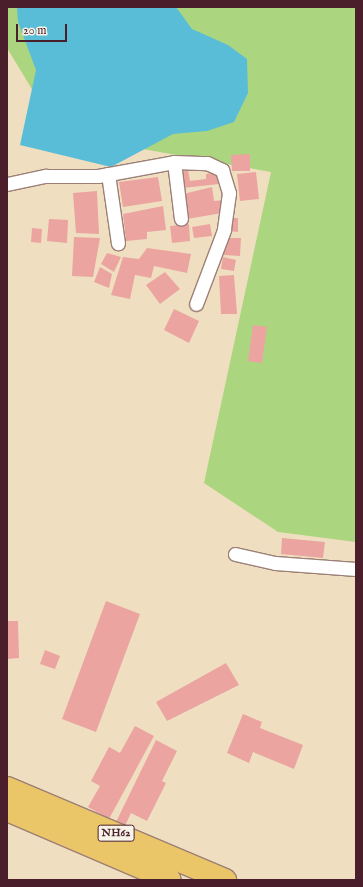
<!DOCTYPE html>
<style>
body{margin:0}
#map{position:relative;width:363px;height:887px;overflow:hidden;background:#efdfc0;font-family:"IM FELL English",serif}
div>[style]{position:absolute}
.green>*{inset:0;background:#acd580}
.water>*{inset:0;background:#59bdd7}
.building>*{inset:0;background:#eba4a0}
.roads{filter:drop-shadow(1px 0 #9c7f76) drop-shadow(-1px 0 #9c7f76) drop-shadow(0 1px #9c7f76) drop-shadow(0 -1px #9c7f76)}
.minor>*{height:13px;margin:-6.5px;padding:0 6.5px;transform-origin:6.5px;border-radius:6.5px;background:#fff}
.trunk>*{height:22px;margin:-11px;padding:0 11px;transform-origin:11px;border-radius:11px;background:#ebc669}
span{translate:-50% -50%;white-space:nowrap;text-align:center;line-height:1.15;-webkit-text-stroke:4px #f7f3e8;paint-order:stroke}
.shield-label span{padding:1px 3px;background:#f7f3e8;border:1px solid;border-radius:3px;-webkit-text-stroke-width:0}
.shield-label{font-size:11px;color:#4a1f2b;font-weight:700}
.frame{position:absolute;inset:0;border:8px solid #4a1f2b;pointer-events:none}
.scale{position:absolute;left:16px;top:24px;width:51px;height:18px;box-sizing:border-box;border:2px solid #4a1f2b;border-top:0;padding-left:5px;font-size:12px;line-height:14px;white-space:nowrap;color:#4a1f2b;-webkit-text-stroke:3px #f7f3e8;paint-order:stroke}
</style>
<div id="map">
<div class="green">
<div style="clip-path:polygon(7px 7px,356px 7px,356px 542px,278px 532px,204px 483px,271px 172px,59px 134px,7px 48px)"></div>
</div>
<div class="water">
<div style="clip-path:polygon(17px 7px,176px 7px,192px 29px,228px 45px,247px 59px,248px 93px,234px 122px,207px 131px,173px 134px,111px 167px,20px 145px,36px 70px,18px 22px)"></div>
</div>
<div class="building">
<div style="clip-path:polygon(250px 154px,250px 171px,232px 171px,231px 155px)"></div>
<div style="clip-path:polygon(188px 170px,190px 181px,206px 179px,206px 174px,217px 172px,219px 184px,183px 188px,180px 173px)"></div>
<div style="clip-path:polygon(256px 172px,259px 199px,240px 201px,237px 174px)"></div>
<div style="clip-path:polygon(158px 177px,162px 201px,123px 207px,119px 182px)"></div>
<div style="clip-path:polygon(212px 187px,214px 201px,224px 200px,222px 213px,187px 219px,183px 194px)"></div>
<div style="clip-path:polygon(97px 191px,99px 234px,76px 233px,73px 193px)"></div>
<div style="clip-path:polygon(163px 206px,166px 230px,147px 232px,147px 239px,126px 241px,123px 214px)"></div>
<div style="clip-path:polygon(229px 218px,238px 218px,238px 232px,229px 231px)"></div>
<div style="clip-path:polygon(49px 219px,68px 220px,67px 243px,47px 241px)"></div>
<div style="clip-path:polygon(189px 224px,190px 241px,172px 243px,170px 226px)"></div>
<div style="clip-path:polygon(210px 224px,212px 236px,194px 238px,192px 227px)"></div>
<div style="clip-path:polygon(32px 228px,42px 229px,41px 243px,31px 242px)"></div>
<div style="clip-path:polygon(74px 237px,100px 238px,93px 277px,72px 276px)"></div>
<div style="clip-path:polygon(225px 238px,241px 238px,240px 256px,224px 255px)"></div>
<div style="clip-path:polygon(147px 248px,191px 254px,187px 273px,154px 266px,151px 278px,135px 275px,130px 299px,111px 295px,123px 257px,139px 259px)"></div>
<div style="clip-path:polygon(107px 253px,121px 257px,114px 272px,101px 264px)"></div>
<div style="clip-path:polygon(223px 257px,236px 260px,234px 271px,221px 269px)"></div>
<div style="clip-path:polygon(100px 267px,112px 274px,109px 288px,94px 282px)"></div>
<div style="clip-path:polygon(165px 272px,180px 289px,160px 304px,146px 285px)"></div>
<div style="clip-path:polygon(234px 275px,237px 314px,221px 314px,219px 276px)"></div>
<div style="clip-path:polygon(174px 309px,199px 321px,189px 343px,164px 330px)"></div>
<div style="clip-path:polygon(253px 325px,267px 327px,262px 363px,248px 361px)"></div>
<div style="clip-path:polygon(282px 538px,325px 542px,323px 558px,281px 554px)"></div>
<div style="clip-path:polygon(106px 601px,140px 614px,96px 732px,62px 719px)"></div>
<div style="clip-path:polygon(7px 621px,18px 621px,19px 658px,7px 659px)"></div>
<div style="clip-path:polygon(45px 650px,60px 656px,55px 669px,40px 664px)"></div>
<div style="clip-path:polygon(226px 663px,239px 685px,167px 721px,156px 702px)"></div>
<div style="clip-path:polygon(243px 714px,262px 722px,260px 728px,303px 745px,294px 769px,253px 752px,249px 763px,227px 753px)"></div>
<div style="clip-path:polygon(135px 726px,154px 736px,109px 819px,88px 807px,100px 786px,91px 781px,109px 747px,120px 753px)"></div>
<div style="clip-path:polygon(156px 740px,177px 751px,162px 781px,166px 783px,147px 821px,131px 813px,125px 826px,116px 822px)"></div>
</div>
<div class="roads">
<div class="minor">
<div style="left:174px;top:162px;width:57px;rotate:83deg"></div>
<div style="left:108px;top:174px;width:70px;rotate:81.8deg"></div>
<div style="left:7px;top:184px;width:40px;rotate:-12deg"></div>
<div style="left:46px;top:176px;width:52px"></div>
<div style="left:98px;top:176px;width:77px;rotate:-10.4deg"></div>
<div style="left:174px;top:162px;width:33px;rotate:2deg"></div>
<div style="left:207px;top:163px;width:17px;rotate:25deg"></div>
<div style="left:222px;top:170px;width:24px;rotate:73deg"></div>
<div style="left:229px;top:193px;width:37px;rotate:98deg"></div>
<div style="left:224px;top:230px;width:79px;rotate:110.7deg"></div>
<div style="left:235px;top:554px;width:41px;rotate:12.7deg"></div>
<div style="left:275px;top:563px;width:81px;rotate:4.2deg"></div>
</div>
<div class="trunk">
<div style="left:7px;top:788px;width:237px;rotate:22.9deg"></div>
<div style="left:7px;top:810px;width:177px;rotate:23.2deg"></div>
</div>
</div>
<div class="shield-label">
<span style="left:116px;top:833px">NH62</span>
</div>
<div class="frame"></div>
<div class="scale">20 m</div>
</div>
